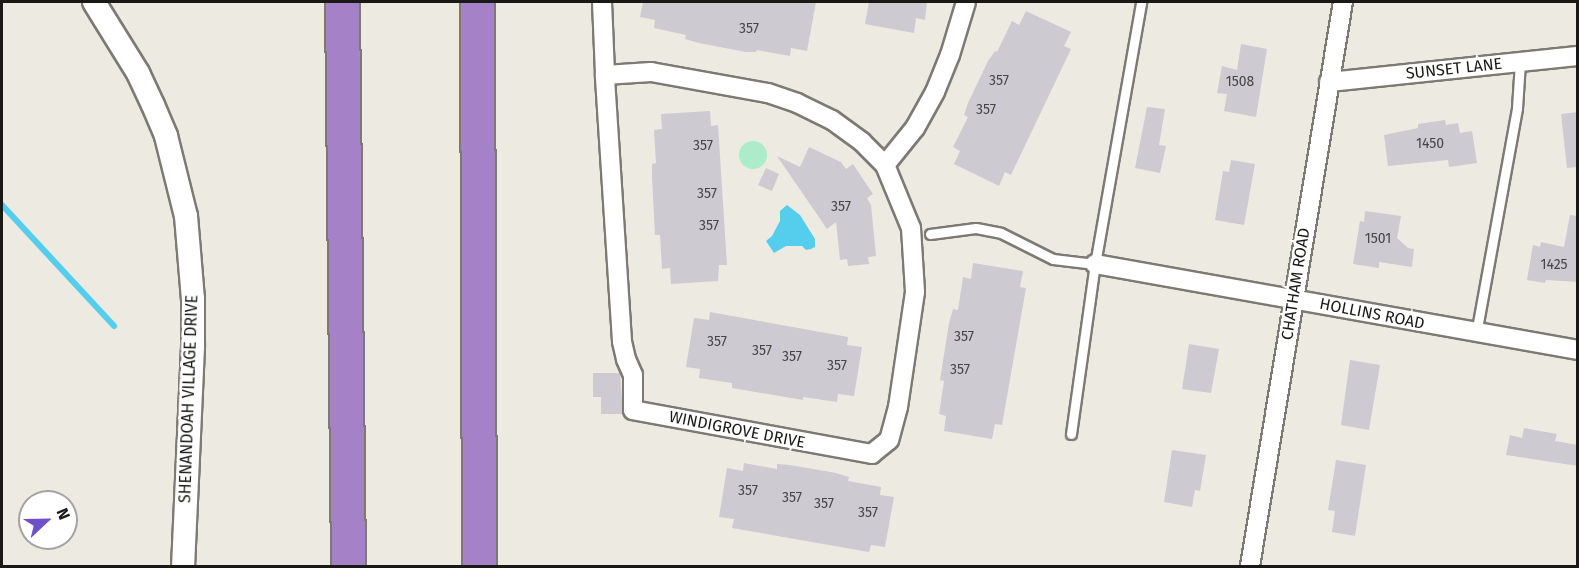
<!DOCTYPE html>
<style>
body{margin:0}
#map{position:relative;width:1579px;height:568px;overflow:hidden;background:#edeae2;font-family:"Fira Sans",sans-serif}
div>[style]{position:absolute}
.green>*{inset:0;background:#aceccb}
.round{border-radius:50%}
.water>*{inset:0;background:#55cded}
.stream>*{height:6px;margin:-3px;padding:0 3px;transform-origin:3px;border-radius:3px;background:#55cded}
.building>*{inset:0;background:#cdcad2}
.roads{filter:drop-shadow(2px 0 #7d7a73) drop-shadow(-2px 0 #7d7a73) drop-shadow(0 2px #7d7a73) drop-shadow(0 -2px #7d7a73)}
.service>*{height:9px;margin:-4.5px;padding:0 4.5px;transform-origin:4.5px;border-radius:4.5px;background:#fff}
.minor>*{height:18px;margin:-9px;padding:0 9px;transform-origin:9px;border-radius:9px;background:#fff}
.tertiary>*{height:22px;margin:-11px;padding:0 11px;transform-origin:11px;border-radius:11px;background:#fff}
.motorway>*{height:33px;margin:-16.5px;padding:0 16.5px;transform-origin:16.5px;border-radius:16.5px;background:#a582c7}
span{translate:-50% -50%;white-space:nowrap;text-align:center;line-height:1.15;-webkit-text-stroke:5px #fff;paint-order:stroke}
.number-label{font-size:14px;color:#474545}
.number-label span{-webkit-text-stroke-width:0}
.street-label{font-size:16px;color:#1a1916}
.frame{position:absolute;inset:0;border:3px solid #1a1916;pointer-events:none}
.north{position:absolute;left:18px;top:490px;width:60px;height:60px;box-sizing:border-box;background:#fff;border:2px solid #a3a3a2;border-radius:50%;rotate:68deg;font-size:16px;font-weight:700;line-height:24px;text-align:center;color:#1a1916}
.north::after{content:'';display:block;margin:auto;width:21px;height:27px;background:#6e51ca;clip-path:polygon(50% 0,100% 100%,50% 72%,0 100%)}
</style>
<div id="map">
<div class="green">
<div class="round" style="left:739px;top:141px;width:28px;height:28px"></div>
</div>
<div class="water">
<div style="clip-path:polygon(787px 205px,800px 215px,815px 239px,815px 247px,811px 249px,806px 250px,802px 246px,786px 246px,774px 253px,766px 241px,772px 236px,780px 221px,780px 211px)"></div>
</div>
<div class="stream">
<div style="left:2px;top:205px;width:165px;rotate:47.2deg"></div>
</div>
<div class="building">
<div style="clip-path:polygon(643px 2px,816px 2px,807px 51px,791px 48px,790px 56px,757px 50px,756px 52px,746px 52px,699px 43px,685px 39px,686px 35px,654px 28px,655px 20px,640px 17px)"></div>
<div style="clip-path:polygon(869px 2px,927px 2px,925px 20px,916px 18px,914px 33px,865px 24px)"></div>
<div style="clip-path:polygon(1026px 11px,1071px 32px,1064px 46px,1071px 49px,1011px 175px,1005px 172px,999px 186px,954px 164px,960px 151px,953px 147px,968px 117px,964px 115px,968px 103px,988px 61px,995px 51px,997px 52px,1012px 21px,1019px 25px)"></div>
<div style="clip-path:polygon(1241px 44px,1267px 49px,1256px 117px,1224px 111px,1227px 94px,1217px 93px,1222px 66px,1237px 70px)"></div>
<div style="clip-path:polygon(1147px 107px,1165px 109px,1159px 145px,1166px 146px,1160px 173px,1135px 168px)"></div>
<div style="clip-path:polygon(710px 111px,711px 126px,718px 125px,727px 265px,719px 265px,718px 281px,671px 284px,670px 268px,662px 269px,660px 235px,655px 235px,652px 177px,652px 164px,656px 163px,654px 130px,662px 129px,661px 114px)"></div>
<div style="clip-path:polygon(1578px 112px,1578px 167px,1567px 168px,1561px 114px)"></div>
<div style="clip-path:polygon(1445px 120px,1446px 125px,1458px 123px,1460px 133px,1472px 131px,1477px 163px,1449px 167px,1448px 160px,1388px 166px,1384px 135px,1418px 128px,1418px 124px)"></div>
<div style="clip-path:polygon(809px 147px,841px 162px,846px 169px,853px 164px,873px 194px,867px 198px,871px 205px,876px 256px,868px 257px,869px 264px,848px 266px,847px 259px,840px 260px,836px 222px,827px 229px,777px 156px,800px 167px)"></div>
<div style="clip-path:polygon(1231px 160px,1255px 164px,1244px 225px,1215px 220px,1223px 171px,1229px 172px)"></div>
<div style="clip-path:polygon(766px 168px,779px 174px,772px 191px,758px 185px)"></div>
<div style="clip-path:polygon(1365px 211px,1401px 216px,1397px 238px,1408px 248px,1414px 249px,1412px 267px,1379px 262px,1379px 268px,1353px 264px,1360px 221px,1364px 222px)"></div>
<div style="clip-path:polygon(1570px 215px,1578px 216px,1578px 282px,1546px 280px,1545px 283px,1527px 280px,1533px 245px,1540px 247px,1541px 242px,1564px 247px)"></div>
<div style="clip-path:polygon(973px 263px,1023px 271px,1020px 287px,1026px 288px,1002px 425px,995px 424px,992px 439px,944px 431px,946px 416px,939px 414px,944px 381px,940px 380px,949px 323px,953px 309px,958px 310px,963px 277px,971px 279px)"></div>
<div style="clip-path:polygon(710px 312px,848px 337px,847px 345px,862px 347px,854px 396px,838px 394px,837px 402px,803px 397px,803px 400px,732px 388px,732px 383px,699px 378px,700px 369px,686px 367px,694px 318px,709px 320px)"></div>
<div style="clip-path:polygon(1189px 344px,1219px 349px,1211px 393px,1182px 389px)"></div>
<div style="clip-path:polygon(1350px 360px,1380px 365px,1369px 430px,1341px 425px)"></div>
<div style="clip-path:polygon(593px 373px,620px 373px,623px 414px,601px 414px,601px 397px,593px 397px)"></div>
<div style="clip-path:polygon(1524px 428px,1557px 434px,1555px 441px,1578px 445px,1578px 466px,1506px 455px,1510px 435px,1522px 438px)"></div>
<div style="clip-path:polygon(1172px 450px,1206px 455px,1200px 491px,1195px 490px,1192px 507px,1164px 502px)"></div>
<div style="clip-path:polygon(1336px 460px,1366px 465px,1355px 536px,1332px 532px,1335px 511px,1328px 510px)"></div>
<div style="clip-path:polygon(744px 463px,777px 469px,777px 464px,790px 465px,836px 473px,849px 477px,848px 481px,881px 487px,880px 495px,894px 497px,885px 547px,871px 545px,869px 552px,732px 528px,734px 519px,719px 517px,727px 468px,743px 471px)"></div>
</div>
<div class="roads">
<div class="service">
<div style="left:930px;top:234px;width:46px;rotate:-7.4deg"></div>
<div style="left:976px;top:228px;width:25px;rotate:11deg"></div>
<div style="left:1001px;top:233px;width:58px;rotate:26.6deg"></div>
<div style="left:1053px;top:259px;width:42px;rotate:6.8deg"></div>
<div style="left:1476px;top:334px;width:230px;rotate:-79.7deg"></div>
<div style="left:1517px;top:108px;width:46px;rotate:-86.3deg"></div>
<div style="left:1071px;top:434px;width:172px;rotate:-82deg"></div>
<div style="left:1095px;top:264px;width:266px;rotate:-80deg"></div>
</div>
<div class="minor">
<div style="left:602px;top:2px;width:73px;rotate:87.6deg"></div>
<div style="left:651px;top:72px;width:119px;rotate:10.2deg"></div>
<div style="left:768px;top:93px;width:31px;rotate:19deg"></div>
<div style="left:797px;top:103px;width:39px;rotate:26deg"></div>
<div style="left:832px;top:120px;width:37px;rotate:36deg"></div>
<div style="left:862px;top:142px;width:33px;rotate:45deg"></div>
<div style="left:885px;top:165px;width:68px;rotate:67.6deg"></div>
<div style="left:911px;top:228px;width:64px;rotate:86.4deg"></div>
<div style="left:915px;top:292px;width:116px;rotate:98.4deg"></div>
<div style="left:898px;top:407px;width:34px;rotate:105deg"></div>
<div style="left:889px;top:440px;width:22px;rotate:141deg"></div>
<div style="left:872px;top:454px;width:243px;rotate:-169.6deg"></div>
<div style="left:633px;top:410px;width:35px;rotate:-90deg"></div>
<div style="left:633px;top:375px;width:17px;rotate:-114deg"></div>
<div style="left:626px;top:359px;width:18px;rotate:-103deg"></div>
<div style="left:622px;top:341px;width:267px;rotate:-93.7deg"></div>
<div style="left:605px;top:75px;width:46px;rotate:-3.7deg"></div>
<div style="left:1329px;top:82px;width:250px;rotate:-6deg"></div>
<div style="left:885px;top:165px;width:48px;rotate:-51deg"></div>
<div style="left:915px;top:128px;width:41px;rotate:-60.9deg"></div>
<div style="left:935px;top:92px;width:40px;rotate:-68deg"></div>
<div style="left:950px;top:55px;width:55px;rotate:-73.2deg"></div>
<div style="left:1095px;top:264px;width:491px;rotate:10.1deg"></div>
<div style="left:1250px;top:566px;width:572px;rotate:-80.64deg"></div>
</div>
<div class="tertiary">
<div style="left:94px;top:2px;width:84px;rotate:58.2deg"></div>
<div style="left:138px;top:73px;width:35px;rotate:65deg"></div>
<div style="left:153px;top:105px;width:34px;rotate:67deg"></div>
<div style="left:166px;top:136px;width:82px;rotate:76deg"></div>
<div style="left:186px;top:216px;width:83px;rotate:85.2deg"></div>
<div style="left:193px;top:299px;width:48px;rotate:90deg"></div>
<div style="left:193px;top:347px;width:219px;rotate:92.6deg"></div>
</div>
<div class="motorway">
<div style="left:342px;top:2px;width:564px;rotate:89.39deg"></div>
<div style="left:477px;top:2px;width:564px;rotate:89.8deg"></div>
</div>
</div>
<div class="number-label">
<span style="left:749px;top:29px">357</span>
<span style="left:999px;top:81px">357</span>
<span style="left:1240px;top:82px">1508</span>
<span style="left:986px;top:110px">357</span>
<span style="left:1430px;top:144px">1450</span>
<span style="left:703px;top:146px">357</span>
<span style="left:707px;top:194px">357</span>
<span style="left:841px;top:207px">357</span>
<span style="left:709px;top:226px">357</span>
<span style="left:1378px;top:239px">1501</span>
<span style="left:1554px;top:265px">1425</span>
<span style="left:964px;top:337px">357</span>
<span style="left:717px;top:342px">357</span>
<span style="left:762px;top:351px">357</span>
<span style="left:792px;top:357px">357</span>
<span style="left:837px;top:366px">357</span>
<span style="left:960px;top:370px">357</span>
<span style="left:748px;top:491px">357</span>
<span style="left:792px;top:498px">357</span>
<span style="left:824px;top:504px">357</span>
<span style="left:868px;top:513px">357</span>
</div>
<div class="street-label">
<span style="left:1454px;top:69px;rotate:-6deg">SUNSET LANE</span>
<span style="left:1296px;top:284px;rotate:-81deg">CHATHAM ROAD</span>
<span style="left:1372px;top:314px;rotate:11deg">HOLLINS ROAD</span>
<span style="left:189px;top:399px;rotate:-88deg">SHENANDOAH VILLAGE DRIVE</span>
<span style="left:737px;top:430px;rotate:11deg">WINDIGROVE DRIVE</span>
</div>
<div class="frame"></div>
<div class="north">N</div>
</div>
